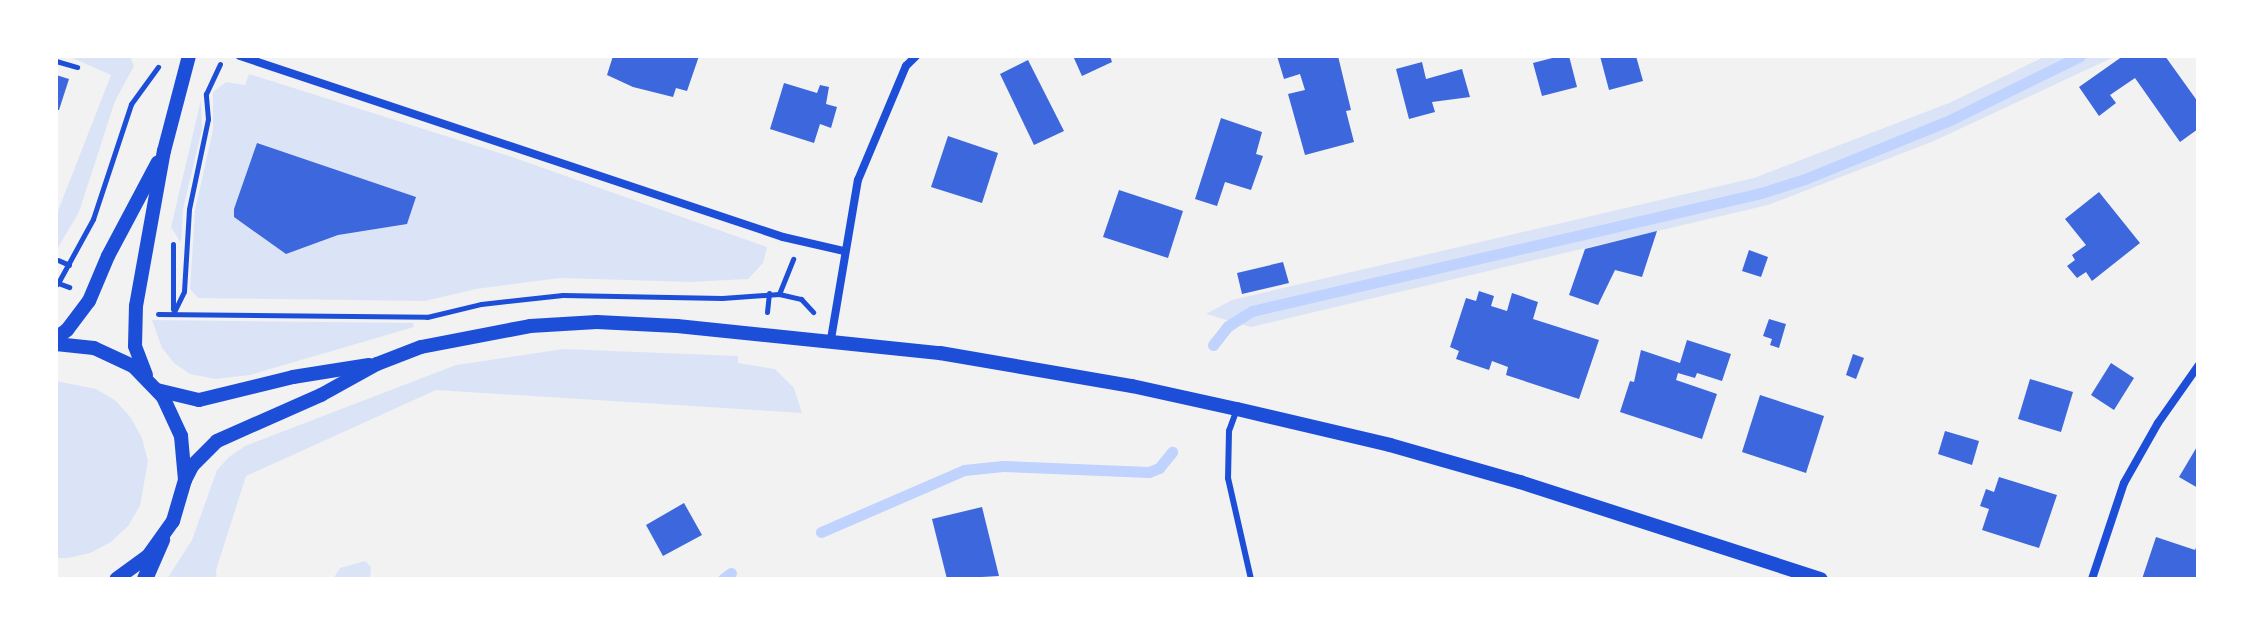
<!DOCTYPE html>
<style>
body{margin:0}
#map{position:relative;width:2254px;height:635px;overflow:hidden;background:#f2f2f2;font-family:"Archivo Narrow",sans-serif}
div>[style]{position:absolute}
.green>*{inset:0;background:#dbe4f7}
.stream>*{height:11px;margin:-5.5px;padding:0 5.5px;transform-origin:5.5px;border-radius:5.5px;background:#bfd3fe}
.building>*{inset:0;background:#3d67dc}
.path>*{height:5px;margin:-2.5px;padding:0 2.5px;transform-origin:2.5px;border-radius:2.5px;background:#1d4ed8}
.service>*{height:6px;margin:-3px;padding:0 3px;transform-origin:3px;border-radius:3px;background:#1d4ed8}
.minor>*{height:8px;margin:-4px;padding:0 4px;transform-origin:4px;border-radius:4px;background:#1d4ed8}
.tertiary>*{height:14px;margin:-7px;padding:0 7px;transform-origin:7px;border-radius:7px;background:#1d4ed8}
.secondary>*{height:16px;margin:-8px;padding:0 8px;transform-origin:8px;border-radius:8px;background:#1d4ed8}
span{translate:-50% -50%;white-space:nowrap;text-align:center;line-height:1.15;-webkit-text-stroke:8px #fff;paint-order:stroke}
.frame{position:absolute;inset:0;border:58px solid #fff;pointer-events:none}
</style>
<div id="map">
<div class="green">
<div style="clip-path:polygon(68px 56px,130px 56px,134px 66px,115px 101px,79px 212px,56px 251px,56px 216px,111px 75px)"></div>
<div style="clip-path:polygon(2046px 56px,2116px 56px,1934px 141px,1768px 205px,1251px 327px,1206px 314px,1232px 300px,1754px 178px,1949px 103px)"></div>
<div style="clip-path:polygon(249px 74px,509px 156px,767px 247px,763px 263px,748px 279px,690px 282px,560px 278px,476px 289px,425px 301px,198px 298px,190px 289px,195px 210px,213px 130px,213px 92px,226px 82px,245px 85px)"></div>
<div style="clip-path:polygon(201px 100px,202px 129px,183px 209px,181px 243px,171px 227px)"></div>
<div style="clip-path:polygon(152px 320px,413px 323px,414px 327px,250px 375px,215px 379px,190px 374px,174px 363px,162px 348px)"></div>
<div style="clip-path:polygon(564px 349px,738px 356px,738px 363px,775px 369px,794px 388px,802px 413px,436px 390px,246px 476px,216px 570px,217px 579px,167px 579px,192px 540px,217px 470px,229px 457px,245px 446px,456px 365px)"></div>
<div style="clip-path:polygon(56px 381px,96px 389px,116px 401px,131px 418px,142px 438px,148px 461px,140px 506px,128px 526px,111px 542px,90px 553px,68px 558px,56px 558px)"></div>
<div style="clip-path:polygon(365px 561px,371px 567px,370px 579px,333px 579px,340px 568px)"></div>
</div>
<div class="stream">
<div style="left:1213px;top:345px;width:24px;rotate:-52deg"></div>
<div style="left:1228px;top:326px;width:28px;rotate:-32deg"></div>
<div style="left:1252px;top:311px;width:522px;rotate:-13.05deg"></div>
<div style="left:1761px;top:193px;width:46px;rotate:-17.7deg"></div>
<div style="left:1805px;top:179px;width:157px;rotate:-22.1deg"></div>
<div style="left:1950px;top:120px;width:145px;rotate:-26.2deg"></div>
<div style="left:821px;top:532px;width:156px;rotate:-23.4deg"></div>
<div style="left:964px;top:470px;width:39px;rotate:-6deg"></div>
<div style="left:1003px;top:466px;width:146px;rotate:2.4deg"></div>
<div style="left:1149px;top:472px;width:11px;rotate:-22deg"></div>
<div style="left:1159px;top:468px;width:21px;rotate:-51deg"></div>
<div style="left:723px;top:579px;width:10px;rotate:-37deg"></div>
</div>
<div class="building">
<div style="clip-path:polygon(613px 56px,699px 56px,687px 91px,676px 88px,673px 97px,633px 87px,607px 75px)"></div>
<div style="clip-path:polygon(1073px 56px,1110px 56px,1112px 62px,1082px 76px)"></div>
<div style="clip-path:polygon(1277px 56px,1338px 56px,1351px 110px,1346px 111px,1354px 142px,1305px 155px,1288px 94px,1305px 90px,1300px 74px,1284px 79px)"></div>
<div style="clip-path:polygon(1560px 56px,1569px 56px,1577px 87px,1542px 96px,1533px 63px)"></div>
<div style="clip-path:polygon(1600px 56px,1636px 56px,1643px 81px,1609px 90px)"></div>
<div style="clip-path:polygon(2123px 56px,2165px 56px,2198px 102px,2198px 129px,2180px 142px,2135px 78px,2110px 95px,2116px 103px,2099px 116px,2079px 87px)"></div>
<div style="clip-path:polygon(1028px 60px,1064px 131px,1034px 145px,1000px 74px)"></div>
<div style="clip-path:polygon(1422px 62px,1426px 79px,1462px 69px,1470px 97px,1432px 102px,1435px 112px,1409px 119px,1396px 69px)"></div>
<div style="clip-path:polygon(56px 75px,69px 79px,59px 110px,56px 110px)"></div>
<div style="clip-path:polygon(784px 83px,817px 93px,820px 85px,829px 87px,826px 104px,837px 107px,831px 128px,820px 124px,814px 143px,770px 129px)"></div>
<div style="clip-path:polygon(1221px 118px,1262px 132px,1256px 154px,1263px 156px,1251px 190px,1225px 182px,1217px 206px,1195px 199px)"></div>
<div style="clip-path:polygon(948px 136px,998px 153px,982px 203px,931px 187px)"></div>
<div style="clip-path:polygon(257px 143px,416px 197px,407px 224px,338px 235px,286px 254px,234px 217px,234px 209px)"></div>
<div style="clip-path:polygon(1119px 190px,1183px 211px,1168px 258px,1103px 237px)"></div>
<div style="clip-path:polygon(2099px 192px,2140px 243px,2092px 281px,2086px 272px,2077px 278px,2067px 266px,2075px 260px,2072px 255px,2086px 245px,2065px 219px)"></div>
<div style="clip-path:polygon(1657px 231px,1642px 277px,1615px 270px,1598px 305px,1569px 295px,1585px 249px)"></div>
<div style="clip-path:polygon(1749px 250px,1768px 257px,1761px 277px,1742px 271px)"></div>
<div style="clip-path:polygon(1283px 262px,1289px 283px,1242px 294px,1237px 273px)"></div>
<div style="clip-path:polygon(1479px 291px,1494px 296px,1491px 306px,1507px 311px,1512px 293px,1538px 302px,1533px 319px,1599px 340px,1579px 399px,1506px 375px,1508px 367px,1492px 361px,1489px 370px,1456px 359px,1459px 351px,1450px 347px,1466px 298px,1476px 301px)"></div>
<div style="clip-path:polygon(1769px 319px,1786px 324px,1779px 348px,1770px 345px,1772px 339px,1763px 336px)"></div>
<div style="clip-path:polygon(1687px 340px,1731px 354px,1722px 381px,1697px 373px,1695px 378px,1678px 373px,1676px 380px,1717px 394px,1702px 439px,1620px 412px,1630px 381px,1634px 382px,1641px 350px,1680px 363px)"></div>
<div style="clip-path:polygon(1853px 354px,1864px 358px,1856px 379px,1846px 375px)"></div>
<div style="clip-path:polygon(2111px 363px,2134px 378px,2114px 410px,2091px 395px)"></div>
<div style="clip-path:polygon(2030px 379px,2073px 392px,2061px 432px,2018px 419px)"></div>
<div style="clip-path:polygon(1760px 395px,1824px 416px,1806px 473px,1742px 452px)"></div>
<div style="clip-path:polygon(1945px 431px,1979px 441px,1972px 465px,1938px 454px)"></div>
<div style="clip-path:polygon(2198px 445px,2198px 488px,2179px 477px)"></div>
<div style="clip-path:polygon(1999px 477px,2057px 495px,2039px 548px,1982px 530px,1989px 509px,1980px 506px,1986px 489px,1994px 492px)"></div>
<div style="clip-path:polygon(684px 503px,702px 535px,663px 556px,646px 525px)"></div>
<div style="clip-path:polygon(982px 507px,999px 576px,947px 579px,932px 519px)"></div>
<div style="clip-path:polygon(2156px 537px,2195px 550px,2198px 543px,2198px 579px,2142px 579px)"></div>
</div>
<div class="path">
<div style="left:56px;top:61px;width:22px;rotate:16deg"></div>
<div style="left:58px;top:260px;width:12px;rotate:24deg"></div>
<div style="left:58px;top:283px;width:73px;rotate:-61.3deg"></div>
<div style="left:93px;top:219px;width:121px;rotate:-71.7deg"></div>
<div style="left:131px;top:104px;width:46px;rotate:-53.9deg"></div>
<div style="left:56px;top:285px;width:3px;rotate:-45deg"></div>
<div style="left:58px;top:283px;width:12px;rotate:20deg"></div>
<div style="left:779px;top:294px;width:23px;rotate:13deg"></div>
<div style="left:801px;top:299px;width:18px;rotate:47deg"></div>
<div style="left:173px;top:309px;width:65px;rotate:-90deg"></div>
<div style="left:767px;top:312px;width:19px;rotate:-84deg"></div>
<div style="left:158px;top:314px;width:269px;rotate:0.6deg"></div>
<div style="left:427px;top:317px;width:56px;rotate:-13.5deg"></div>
<div style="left:481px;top:304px;width:82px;rotate:-6.3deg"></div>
<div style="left:563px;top:295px;width:159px;rotate:1.1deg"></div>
<div style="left:722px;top:298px;width:57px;rotate:-4deg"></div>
<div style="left:779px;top:294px;width:38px;rotate:-68deg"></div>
<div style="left:173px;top:314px;width:25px;rotate:-64deg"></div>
<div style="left:184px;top:291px;width:82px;rotate:-86.5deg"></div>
<div style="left:189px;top:209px;width:92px;rotate:-78.1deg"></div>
<div style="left:208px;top:119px;width:25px;rotate:-95deg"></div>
<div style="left:206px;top:94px;width:33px;rotate:-65deg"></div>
</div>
<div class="service">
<div style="left:1237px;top:409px;width:23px;rotate:110deg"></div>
<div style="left:1229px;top:431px;width:47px;rotate:91.2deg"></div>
<div style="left:1228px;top:478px;width:104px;rotate:77.2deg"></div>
</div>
<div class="minor">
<div style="left:240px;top:56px;width:572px;rotate:18.43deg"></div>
<div style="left:783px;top:237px;width:63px;rotate:12.9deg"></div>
<div style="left:831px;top:339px;width:161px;rotate:-80.4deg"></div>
<div style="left:858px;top:180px;width:124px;rotate:-67.2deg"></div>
<div style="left:906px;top:66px;width:14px;rotate:-45deg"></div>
<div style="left:2092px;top:579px;width:101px;rotate:-71.6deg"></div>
<div style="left:2124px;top:483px;width:69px;rotate:-60.5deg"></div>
<div style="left:2158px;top:423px;width:70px;rotate:-54.9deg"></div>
</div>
<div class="tertiary">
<div style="left:56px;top:338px;width:14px;rotate:-36deg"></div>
<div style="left:67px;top:330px;width:36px;rotate:-53deg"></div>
<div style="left:89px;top:301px;width:49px;rotate:-67.1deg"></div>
<div style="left:108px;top:256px;width:106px;rotate:-62deg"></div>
<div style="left:56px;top:344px;width:38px;rotate:6deg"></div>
<div style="left:94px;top:348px;width:43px;rotate:24.8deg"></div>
<div style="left:133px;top:366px;width:43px;rotate:45.9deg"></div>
<div style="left:163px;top:397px;width:43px;rotate:65.2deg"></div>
<div style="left:181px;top:436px;width:44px;rotate:84.8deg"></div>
<div style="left:185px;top:480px;width:43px;rotate:106.3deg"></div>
<div style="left:173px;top:521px;width:43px;rotate:125.5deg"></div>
<div style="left:148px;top:556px;width:39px;rotate:144deg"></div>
<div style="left:146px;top:375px;width:31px;rotate:-111deg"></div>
<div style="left:135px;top:346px;width:40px;rotate:-88.6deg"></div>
<div style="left:136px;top:306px;width:158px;rotate:-79.8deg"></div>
<div style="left:164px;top:151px;width:98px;rotate:-75.3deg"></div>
<div style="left:157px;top:390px;width:43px;rotate:13.4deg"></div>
<div style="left:199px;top:400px;width:97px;rotate:-13.7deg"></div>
<div style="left:293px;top:377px;width:77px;rotate:-9deg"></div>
<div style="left:185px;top:480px;width:16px;rotate:-63deg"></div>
<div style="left:192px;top:466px;width:35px;rotate:-45deg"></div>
<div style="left:217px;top:441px;width:114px;rotate:-23.9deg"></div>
<div style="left:321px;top:395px;width:64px;rotate:-29deg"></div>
<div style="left:377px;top:364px;width:47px;rotate:-21.1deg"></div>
<div style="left:421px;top:347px;width:111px;rotate:-10.9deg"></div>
<div style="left:530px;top:326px;width:67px;rotate:-3.4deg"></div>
<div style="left:597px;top:322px;width:80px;rotate:2.9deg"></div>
<div style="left:677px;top:326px;width:264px;rotate:5.9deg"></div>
<div style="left:940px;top:353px;width:195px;rotate:9.8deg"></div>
<div style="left:1132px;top:386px;width:107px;rotate:12.4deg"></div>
<div style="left:1237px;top:409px;width:157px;rotate:13.2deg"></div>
<div style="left:1390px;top:445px;width:135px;rotate:15.9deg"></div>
<div style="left:1520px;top:482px;width:316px;rotate:17.9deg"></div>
</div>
<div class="secondary">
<div style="left:145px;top:579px;width:43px;rotate:-66.4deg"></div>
</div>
<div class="frame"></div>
</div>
